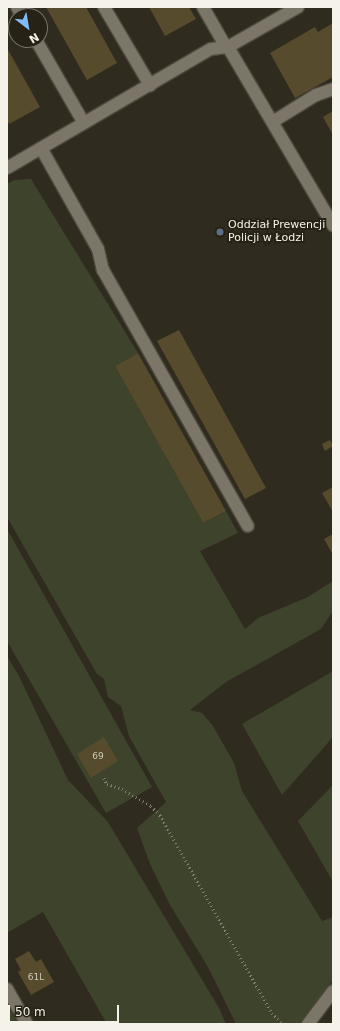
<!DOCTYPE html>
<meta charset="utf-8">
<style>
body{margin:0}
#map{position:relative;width:340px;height:1031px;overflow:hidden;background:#302b1f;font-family:"DejaVu Sans",sans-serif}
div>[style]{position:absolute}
.green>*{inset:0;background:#3e432c}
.building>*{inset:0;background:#564b2c}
.path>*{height:2.5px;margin-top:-1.25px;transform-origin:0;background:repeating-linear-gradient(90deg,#858176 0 1px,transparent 0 4px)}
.roads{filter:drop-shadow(1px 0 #4d493e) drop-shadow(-1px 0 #4d493e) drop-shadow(0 1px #4d493e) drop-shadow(0 -1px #4d493e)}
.minor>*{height:12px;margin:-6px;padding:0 6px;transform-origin:6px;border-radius:6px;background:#7c7668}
.dots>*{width:11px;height:11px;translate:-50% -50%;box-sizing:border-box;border:2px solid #262215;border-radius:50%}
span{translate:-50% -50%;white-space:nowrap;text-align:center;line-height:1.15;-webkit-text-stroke:4px #262215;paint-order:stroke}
.number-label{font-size:9px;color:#cdc8ba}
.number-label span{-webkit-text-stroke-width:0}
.poi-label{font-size:11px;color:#f5f2ea}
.left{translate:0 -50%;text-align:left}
.frame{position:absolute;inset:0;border:8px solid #f5f2ea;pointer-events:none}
.north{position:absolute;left:8px;top:8px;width:40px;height:40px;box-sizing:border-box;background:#262215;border:1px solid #79756a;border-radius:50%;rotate:149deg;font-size:11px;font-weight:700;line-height:16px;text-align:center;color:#f5f2ea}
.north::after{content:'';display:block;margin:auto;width:14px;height:18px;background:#7ebdf9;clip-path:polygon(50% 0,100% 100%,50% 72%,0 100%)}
.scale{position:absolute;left:8px;top:1005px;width:111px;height:18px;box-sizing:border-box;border:2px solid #f5f2ea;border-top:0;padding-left:5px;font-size:12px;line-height:14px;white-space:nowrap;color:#f5f2ea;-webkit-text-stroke:3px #262215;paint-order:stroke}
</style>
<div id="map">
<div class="green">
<div style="clip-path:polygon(31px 179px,138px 353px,115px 366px,203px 523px,226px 511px,238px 533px,200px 551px,245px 629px,258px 618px,308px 597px,333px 581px,333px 611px,321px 629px,226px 682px,190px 710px,202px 713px,213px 726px,234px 763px,242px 791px,322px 921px,333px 917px,333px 980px,301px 1024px,236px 1024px,208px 967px,170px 905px,150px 864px,137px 828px,166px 802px,129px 736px,121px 706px,108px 697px,104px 679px,97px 674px,7px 517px,7px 184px,14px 180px)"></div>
<div style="clip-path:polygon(7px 529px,152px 787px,106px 813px,7px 641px)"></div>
<div style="clip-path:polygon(7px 656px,19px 676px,68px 780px,108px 822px,219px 1008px,226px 1024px,107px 1024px,43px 912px,7px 933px)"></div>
<div style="clip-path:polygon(333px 671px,333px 737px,282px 795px,242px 724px)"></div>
<div style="clip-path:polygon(333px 785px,333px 882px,298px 821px)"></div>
<div style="clip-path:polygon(7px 1005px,18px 1024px,7px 1024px)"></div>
</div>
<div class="building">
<div style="clip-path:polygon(46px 7px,86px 7px,117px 63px,87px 80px)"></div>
<div style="clip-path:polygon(149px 7px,189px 7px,196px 19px,165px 36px)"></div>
<div style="clip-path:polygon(333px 23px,333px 77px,295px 98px,270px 53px,315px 27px,318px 32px)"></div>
<div style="clip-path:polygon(7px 48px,40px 107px,9px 124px,7px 120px)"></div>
<div style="clip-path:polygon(333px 111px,333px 135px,323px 117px)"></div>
<div style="clip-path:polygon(179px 330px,266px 488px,245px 499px,157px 341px)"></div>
<div style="clip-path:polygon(138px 353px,226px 511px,203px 523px,115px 366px)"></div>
<div style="clip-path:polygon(330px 440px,333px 446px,325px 451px,322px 444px)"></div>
<div style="clip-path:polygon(333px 487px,333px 512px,322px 493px)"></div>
<div style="clip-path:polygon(333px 534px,333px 555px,324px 539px)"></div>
<div style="clip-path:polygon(104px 737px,118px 761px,91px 778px,77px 754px)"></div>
<div style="clip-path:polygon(29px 951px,36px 962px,41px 959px,54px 982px,31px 995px,18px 972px,21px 970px,15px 959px)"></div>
</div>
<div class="path">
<div style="left:104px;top:778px;width:7px;rotate:63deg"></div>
<div style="left:107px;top:784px;width:16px;rotate:18deg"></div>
<div style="left:122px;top:789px;width:34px;rotate:30deg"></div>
<div style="left:151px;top:806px;width:13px;rotate:45deg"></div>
<div style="left:160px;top:815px;width:227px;rotate:60.5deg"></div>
<div style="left:272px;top:1013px;width:16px;rotate:45deg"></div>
</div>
<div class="roads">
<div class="minor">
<div style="left:17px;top:7px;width:10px;rotate:61deg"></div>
<div style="left:104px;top:7px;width:91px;rotate:59.5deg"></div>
<div style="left:203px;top:7px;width:46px;rotate:60.1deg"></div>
<div style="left:298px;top:7px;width:81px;rotate:150.3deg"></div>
<div style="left:228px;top:47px;width:207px;rotate:59.5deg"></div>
<div style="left:36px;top:40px;width:96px;rotate:60deg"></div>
<div style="left:274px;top:121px;width:49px;rotate:-31.8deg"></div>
<div style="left:316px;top:95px;width:18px;rotate:-19deg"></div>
<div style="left:41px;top:148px;width:116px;rotate:60.6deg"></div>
<div style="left:98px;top:249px;width:22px;rotate:77deg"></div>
<div style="left:103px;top:270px;width:294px;rotate:60.5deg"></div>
<div style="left:7px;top:168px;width:236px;rotate:-30.3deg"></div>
<div style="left:211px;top:49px;width:17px;rotate:-7deg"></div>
<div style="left:7px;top:989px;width:40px;rotate:60.3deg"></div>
<div style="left:308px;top:1024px;width:41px;rotate:-52.9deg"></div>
</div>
</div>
<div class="dots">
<div style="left:220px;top:232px;background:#5c6f8a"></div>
</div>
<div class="number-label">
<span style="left:98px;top:756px">69</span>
<span style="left:36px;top:977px">61L</span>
</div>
<div class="poi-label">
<span class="left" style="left:228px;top:232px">Oddział Prewencji<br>Policji w Łodzi</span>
</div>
<div class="frame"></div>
<div class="north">N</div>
<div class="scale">50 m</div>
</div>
